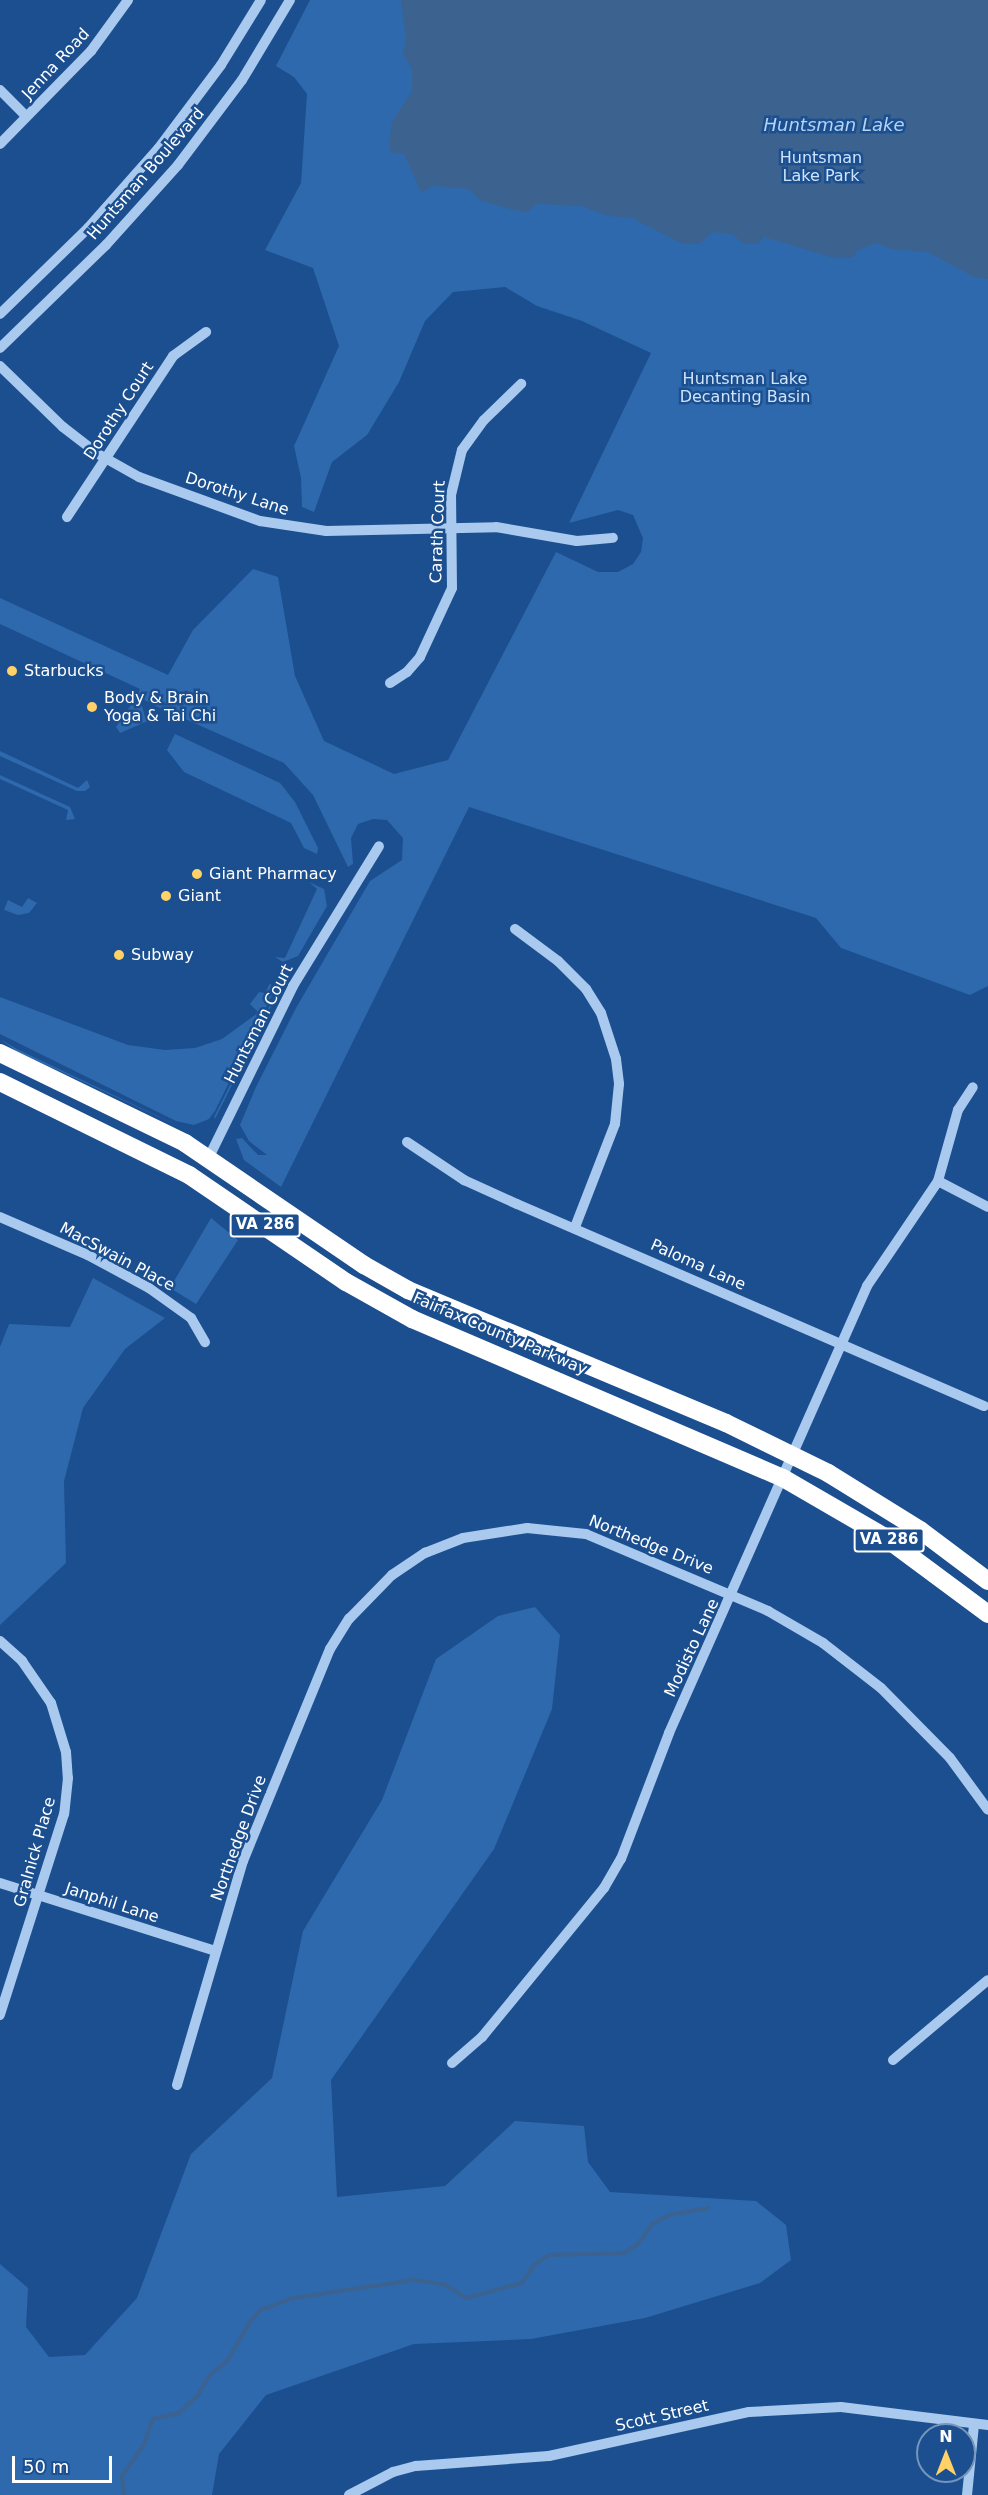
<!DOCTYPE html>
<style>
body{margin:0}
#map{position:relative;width:988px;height:2495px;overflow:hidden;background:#1b4f8f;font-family:"DejaVu Sans",sans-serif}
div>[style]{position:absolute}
.green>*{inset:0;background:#2e69ad}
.water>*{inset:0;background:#3c6290}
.stream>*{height:4px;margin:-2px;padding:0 2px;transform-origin:2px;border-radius:2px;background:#3c6290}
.minor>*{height:10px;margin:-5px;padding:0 5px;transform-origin:5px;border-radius:5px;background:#a9c9ee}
.highway>*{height:18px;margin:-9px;padding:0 9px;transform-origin:9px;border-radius:9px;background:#fff}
.dots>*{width:16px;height:16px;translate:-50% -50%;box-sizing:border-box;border:3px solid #1b4f8f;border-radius:50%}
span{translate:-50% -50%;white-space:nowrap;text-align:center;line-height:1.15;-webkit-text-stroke:5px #1b4f8f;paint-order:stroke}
.shield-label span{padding:2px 4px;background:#1b4f8f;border:2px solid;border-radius:4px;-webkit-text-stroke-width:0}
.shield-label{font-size:15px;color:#fff;font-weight:700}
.street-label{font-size:16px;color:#fff}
.park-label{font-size:16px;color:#cfe3fa}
.poi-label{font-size:16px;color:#fff}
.left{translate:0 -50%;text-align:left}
.water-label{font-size:18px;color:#b5d3f5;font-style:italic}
.north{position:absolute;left:916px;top:2423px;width:60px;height:60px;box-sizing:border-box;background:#1b4f8f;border:2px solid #7695bc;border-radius:50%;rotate:0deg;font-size:16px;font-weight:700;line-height:24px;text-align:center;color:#fff}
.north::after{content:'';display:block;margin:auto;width:21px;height:27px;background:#ffd166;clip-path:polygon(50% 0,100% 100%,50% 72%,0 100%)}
.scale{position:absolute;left:12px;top:2456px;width:100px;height:27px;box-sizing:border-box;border:3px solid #fff;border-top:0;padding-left:8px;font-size:18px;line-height:21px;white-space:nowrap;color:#fff;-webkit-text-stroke:4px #1b4f8f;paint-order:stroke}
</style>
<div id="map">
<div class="green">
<div style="clip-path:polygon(310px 0,988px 0,988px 986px,970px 995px,841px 948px,816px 918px,469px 807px,281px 1187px,244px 1160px,236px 1139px,242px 1138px,258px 1155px,267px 1155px,249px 1141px,240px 1125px,256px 1087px,296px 1008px,370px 881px,402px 860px,403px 838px,387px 820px,373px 819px,358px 824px,351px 838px,353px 864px,348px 867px,313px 795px,284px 763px,156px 706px,137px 696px,140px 689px,0 624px,0 598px,168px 675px,193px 630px,253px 569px,278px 577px,295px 676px,324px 741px,394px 774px,448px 760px,556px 552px,598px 572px,618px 572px,633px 564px,641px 552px,643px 538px,633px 515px,618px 510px,569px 523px,651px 353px,582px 321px,537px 306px,505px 287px,453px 292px,425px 321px,399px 382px,367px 435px,332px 462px,314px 512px,302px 507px,301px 478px,294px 446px,339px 346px,313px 268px,265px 250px,301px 183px,307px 94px,294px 77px,276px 66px)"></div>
<div style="clip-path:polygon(135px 699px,141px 702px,145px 717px,150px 720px,120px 733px,116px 727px)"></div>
<div style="clip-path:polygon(175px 734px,280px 783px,295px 802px,318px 848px,317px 854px,304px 848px,291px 823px,184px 772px,167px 750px)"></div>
<div style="clip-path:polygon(0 751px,78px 788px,87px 780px,90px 787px,85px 791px,77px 791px,0 756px)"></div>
<div style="clip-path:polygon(0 775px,70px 807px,75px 819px,66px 820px,68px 810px,0 779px)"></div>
<div style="clip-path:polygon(309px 882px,324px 889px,327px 906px,298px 956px,283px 962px,275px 957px,285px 958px,317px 889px)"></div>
<div style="clip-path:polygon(28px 898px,37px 903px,29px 913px,18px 915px,4px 910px,8px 900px,22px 907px)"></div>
<div style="clip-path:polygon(270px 983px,274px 991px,215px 1111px,209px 1119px,194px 1125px,176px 1121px,0 1034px,0 997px,128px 1045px,165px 1050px,195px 1048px,222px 1039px,255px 1015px,258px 1012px,250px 1004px,259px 992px,265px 993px)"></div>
<div style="clip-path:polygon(279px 987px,278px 993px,215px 1119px,214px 1117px)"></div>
<div style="clip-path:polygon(0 1039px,17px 1049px,187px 1130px,16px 1051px)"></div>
<div style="clip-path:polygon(211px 1218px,238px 1240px,196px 1304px,170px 1288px)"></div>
<div style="clip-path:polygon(93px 1278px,165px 1318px,125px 1349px,83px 1408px,64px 1481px,66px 1563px,0 1625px,0 1347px,9px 1324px,70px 1327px)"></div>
<div style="clip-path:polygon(535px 1607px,560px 1635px,552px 1709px,494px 1849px,331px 2080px,337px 2197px,445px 2186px,515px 2121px,584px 2126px,588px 2162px,610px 2192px,756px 2201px,786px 2225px,791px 2260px,760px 2283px,645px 2318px,531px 2339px,414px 2344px,266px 2395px,219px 2454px,212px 2495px,0 2495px,0 2264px,28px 2288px,26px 2327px,49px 2357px,85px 2355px,137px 2298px,191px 2154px,272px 2078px,303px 1931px,382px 1800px,436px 1659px,498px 1616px)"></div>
</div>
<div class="water">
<div style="clip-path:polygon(401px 0,988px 0,988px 279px,974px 277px,928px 252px,892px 249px,876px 243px,858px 250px,852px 258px,834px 258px,764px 237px,757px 244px,744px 244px,732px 234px,713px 232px,699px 244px,681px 243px,632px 218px,609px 216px,581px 206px,537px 204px,526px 213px,481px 201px,469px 189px,434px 186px,421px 192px,404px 154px,391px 152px,389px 143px,392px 122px,412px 91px,412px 69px,403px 54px,406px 39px)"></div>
</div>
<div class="stream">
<div style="left:124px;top:2495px;width:19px;rotate:-96deg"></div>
<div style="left:122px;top:2476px;width:39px;rotate:-55deg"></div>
<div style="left:144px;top:2444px;width:27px;rotate:-70deg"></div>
<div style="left:153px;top:2419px;width:27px;rotate:-13deg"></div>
<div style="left:179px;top:2413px;width:26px;rotate:-43deg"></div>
<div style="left:198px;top:2395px;width:22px;rotate:-60deg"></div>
<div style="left:209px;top:2376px;width:23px;rotate:-40deg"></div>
<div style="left:227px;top:2361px;width:48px;rotate:-59.7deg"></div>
<div style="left:251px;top:2320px;width:14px;rotate:-45deg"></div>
<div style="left:261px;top:2310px;width:34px;rotate:-21deg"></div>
<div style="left:293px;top:2298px;width:122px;rotate:-8.5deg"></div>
<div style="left:414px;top:2280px;width:29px;rotate:8deg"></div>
<div style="left:443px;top:2284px;width:27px;rotate:31deg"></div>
<div style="left:466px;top:2298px;width:58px;rotate:-15deg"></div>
<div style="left:522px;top:2283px;width:22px;rotate:-56deg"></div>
<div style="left:534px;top:2265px;width:18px;rotate:-34deg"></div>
<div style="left:549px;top:2255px;width:75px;rotate:-1.5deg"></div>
<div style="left:624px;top:2253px;width:15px;rotate:-32deg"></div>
<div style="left:637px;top:2245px;width:26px;rotate:-54deg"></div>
<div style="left:652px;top:2224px;width:19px;rotate:-28deg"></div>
<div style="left:669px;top:2215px;width:40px;rotate:-10deg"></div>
</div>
<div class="minor">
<div style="left:0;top:90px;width:37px;rotate:45deg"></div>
<div style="left:0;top:144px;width:130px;rotate:-45.6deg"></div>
<div style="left:91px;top:51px;width:63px;rotate:-54deg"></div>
<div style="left:0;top:314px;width:123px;rotate:-44.3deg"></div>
<div style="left:88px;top:228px;width:106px;rotate:-48.5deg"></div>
<div style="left:158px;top:149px;width:105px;rotate:-53.1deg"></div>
<div style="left:221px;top:65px;width:76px;rotate:-58.4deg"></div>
<div style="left:0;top:348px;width:148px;rotate:-44.2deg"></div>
<div style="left:106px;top:245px;width:108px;rotate:-48deg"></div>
<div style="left:178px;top:165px;width:106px;rotate:-53deg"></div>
<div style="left:242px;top:80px;width:93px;rotate:-59deg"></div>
<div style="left:0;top:366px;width:88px;rotate:44.1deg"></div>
<div style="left:63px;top:427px;width:44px;rotate:37.6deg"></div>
<div style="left:98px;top:454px;width:47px;rotate:29.3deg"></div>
<div style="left:139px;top:477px;width:129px;rotate:20deg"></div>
<div style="left:260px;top:521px;width:67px;rotate:8.6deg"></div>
<div style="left:326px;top:531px;width:170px;rotate:-1.3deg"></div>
<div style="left:496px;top:527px;width:82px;rotate:9.8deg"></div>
<div style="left:577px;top:541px;width:36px;rotate:-5deg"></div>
<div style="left:67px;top:517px;width:193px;rotate:-56.6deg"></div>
<div style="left:173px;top:356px;width:41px;rotate:-36deg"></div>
<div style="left:390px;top:683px;width:20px;rotate:-33deg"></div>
<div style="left:407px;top:672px;width:20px;rotate:-49deg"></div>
<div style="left:420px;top:657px;width:76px;rotate:-65.1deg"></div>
<div style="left:452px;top:588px;width:93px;rotate:-90.6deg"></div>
<div style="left:451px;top:495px;width:46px;rotate:-76.3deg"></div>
<div style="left:462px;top:450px;width:37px;rotate:-54deg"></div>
<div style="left:484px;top:420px;width:52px;rotate:-44.2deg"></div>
<div style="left:515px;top:929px;width:54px;rotate:36.7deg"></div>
<div style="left:558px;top:961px;width:40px;rotate:45deg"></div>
<div style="left:586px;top:989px;width:28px;rotate:58deg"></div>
<div style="left:601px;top:1013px;width:48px;rotate:71.9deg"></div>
<div style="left:616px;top:1059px;width:25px;rotate:83deg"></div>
<div style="left:619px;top:1084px;width:40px;rotate:95.7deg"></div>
<div style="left:615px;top:1124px;width:110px;rotate:111.2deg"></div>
<div style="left:407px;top:1142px;width:69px;rotate:33.7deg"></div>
<div style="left:464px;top:1180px;width:58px;rotate:24.4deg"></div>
<div style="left:517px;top:1204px;width:509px;rotate:23.39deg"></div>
<div style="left:209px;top:1157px;width:191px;rotate:-63.8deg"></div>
<div style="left:293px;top:986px;width:164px;rotate:-58.4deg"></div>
<div style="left:938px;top:1181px;width:56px;rotate:27.5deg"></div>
<div style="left:0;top:1217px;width:96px;rotate:23.4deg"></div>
<div style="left:88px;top:1255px;width:69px;rotate:28.4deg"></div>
<div style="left:149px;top:1288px;width:52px;rotate:35.5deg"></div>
<div style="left:191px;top:1318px;width:28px;rotate:60deg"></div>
<div style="left:0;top:1641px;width:30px;rotate:42deg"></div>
<div style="left:22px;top:1661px;width:51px;rotate:55.4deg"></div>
<div style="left:51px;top:1703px;width:51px;rotate:73deg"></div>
<div style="left:66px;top:1752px;width:26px;rotate:86deg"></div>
<div style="left:68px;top:1778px;width:36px;rotate:96deg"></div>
<div style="left:64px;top:1814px;width:211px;rotate:107.7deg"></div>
<div style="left:0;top:1883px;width:226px;rotate:17.5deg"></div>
<div style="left:893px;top:2060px;width:124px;rotate:-40.1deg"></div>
<div style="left:452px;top:2063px;width:40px;rotate:-41deg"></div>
<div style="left:482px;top:2037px;width:193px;rotate:-50.7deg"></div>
<div style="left:604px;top:1888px;width:34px;rotate:-60deg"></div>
<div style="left:621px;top:1859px;width:135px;rotate:-69.1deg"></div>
<div style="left:669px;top:1733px;width:489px;rotate:-66.1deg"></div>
<div style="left:867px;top:1286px;width:127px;rotate:-55.9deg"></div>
<div style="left:938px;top:1181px;width:74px;rotate:-74.3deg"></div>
<div style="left:958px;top:1110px;width:27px;rotate:-57deg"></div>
<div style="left:177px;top:2085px;width:234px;rotate:-73.6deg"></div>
<div style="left:243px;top:1861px;width:229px;rotate:-67.7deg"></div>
<div style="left:330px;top:1649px;width:36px;rotate:-58deg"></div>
<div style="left:349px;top:1619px;width:62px;rotate:-45.7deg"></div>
<div style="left:392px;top:1575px;width:40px;rotate:-34deg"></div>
<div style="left:425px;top:1553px;width:41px;rotate:-21.5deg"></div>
<div style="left:463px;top:1538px;width:65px;rotate:-8.9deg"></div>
<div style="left:527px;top:1528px;width:59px;rotate:5.8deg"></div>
<div style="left:586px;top:1534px;width:198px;rotate:22.9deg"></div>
<div style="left:768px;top:1611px;width:64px;rotate:30.2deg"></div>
<div style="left:823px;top:1643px;width:73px;rotate:37.8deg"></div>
<div style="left:881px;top:1688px;width:98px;rotate:45.4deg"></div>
<div style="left:950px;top:1758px;width:64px;rotate:53.8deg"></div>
<div style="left:349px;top:2495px;width:50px;rotate:-27.6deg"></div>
<div style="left:393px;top:2472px;width:24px;rotate:-15deg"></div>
<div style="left:416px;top:2466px;width:133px;rotate:-4.3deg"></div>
<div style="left:549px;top:2456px;width:205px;rotate:-12.4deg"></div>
<div style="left:749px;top:2412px;width:92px;rotate:-3.1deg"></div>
<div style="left:841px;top:2407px;width:148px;rotate:7deg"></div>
<div style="left:967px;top:2495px;width:70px;rotate:-84.3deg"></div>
</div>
<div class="highway">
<div style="left:0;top:1053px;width:206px;rotate:25.9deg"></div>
<div style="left:185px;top:1143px;width:217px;rotate:34.3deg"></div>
<div style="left:364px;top:1265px;width:51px;rotate:29.6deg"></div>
<div style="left:408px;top:1290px;width:345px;rotate:22.7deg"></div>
<div style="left:726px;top:1423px;width:114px;rotate:26.1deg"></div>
<div style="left:828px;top:1473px;width:108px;rotate:31.8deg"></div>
<div style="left:920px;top:1530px;width:85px;rotate:36.9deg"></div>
<div style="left:0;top:1082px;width:211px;rotate:26.2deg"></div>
<div style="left:189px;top:1175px;width:190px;rotate:34.3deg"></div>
<div style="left:346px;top:1282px;width:76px;rotate:29.3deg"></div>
<div style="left:412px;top:1319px;width:404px;rotate:23.2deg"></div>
<div style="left:783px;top:1478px;width:116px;rotate:30.1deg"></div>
<div style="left:883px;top:1536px;width:131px;rotate:36.6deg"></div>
</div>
<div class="dots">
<div style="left:12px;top:671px;background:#ffd166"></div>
<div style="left:92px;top:707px;background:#ffd166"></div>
<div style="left:197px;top:874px;background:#ffd166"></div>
<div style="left:166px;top:896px;background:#ffd166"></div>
<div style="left:119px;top:955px;background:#ffd166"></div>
</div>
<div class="shield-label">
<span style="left:265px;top:1225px">VA 286</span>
<span style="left:889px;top:1540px">VA 286</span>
</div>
<div class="street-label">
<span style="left:56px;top:64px;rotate:-47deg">Jenna Road</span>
<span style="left:146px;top:174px;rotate:-49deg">Huntsman Boulevard</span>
<span style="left:119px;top:411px;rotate:-57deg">Dorothy Court</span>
<span style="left:237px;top:494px;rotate:18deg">Dorothy Lane</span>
<span style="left:438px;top:532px;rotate:-88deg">Carath Court</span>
<span style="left:259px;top:1024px;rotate:-63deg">Huntsman Court</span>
<span style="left:117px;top:1257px;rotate:28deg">MacSwain Place</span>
<span style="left:698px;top:1265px;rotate:24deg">Paloma Lane</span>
<span style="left:500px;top:1334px;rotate:23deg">Fairfax County Parkway</span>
<span style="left:651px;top:1545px;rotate:22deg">Northedge Drive</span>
<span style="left:692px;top:1648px;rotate:-65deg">Modisto Lane</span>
<span style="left:239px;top:1838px;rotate:-70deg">Northedge Drive</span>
<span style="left:35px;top:1852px;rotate:-74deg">Gralnick Place</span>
<span style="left:112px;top:1903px;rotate:18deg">Janphil Lane</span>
<span style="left:662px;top:2416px;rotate:-13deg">Scott Street</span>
</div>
<div class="park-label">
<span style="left:821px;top:167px">Huntsman<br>Lake Park</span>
<span style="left:745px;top:388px">Huntsman Lake<br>Decanting Basin</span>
</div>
<div class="poi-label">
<span class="left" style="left:24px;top:671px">Starbucks</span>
<span class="left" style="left:104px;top:707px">Body &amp; Brain<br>Yoga &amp; Tai Chi</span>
<span class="left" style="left:209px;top:874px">Giant Pharmacy</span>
<span class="left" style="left:178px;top:896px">Giant</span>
<span class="left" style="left:131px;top:955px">Subway</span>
</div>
<div class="water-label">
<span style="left:834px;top:125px">Huntsman Lake</span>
</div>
<div class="north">N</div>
<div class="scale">50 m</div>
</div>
